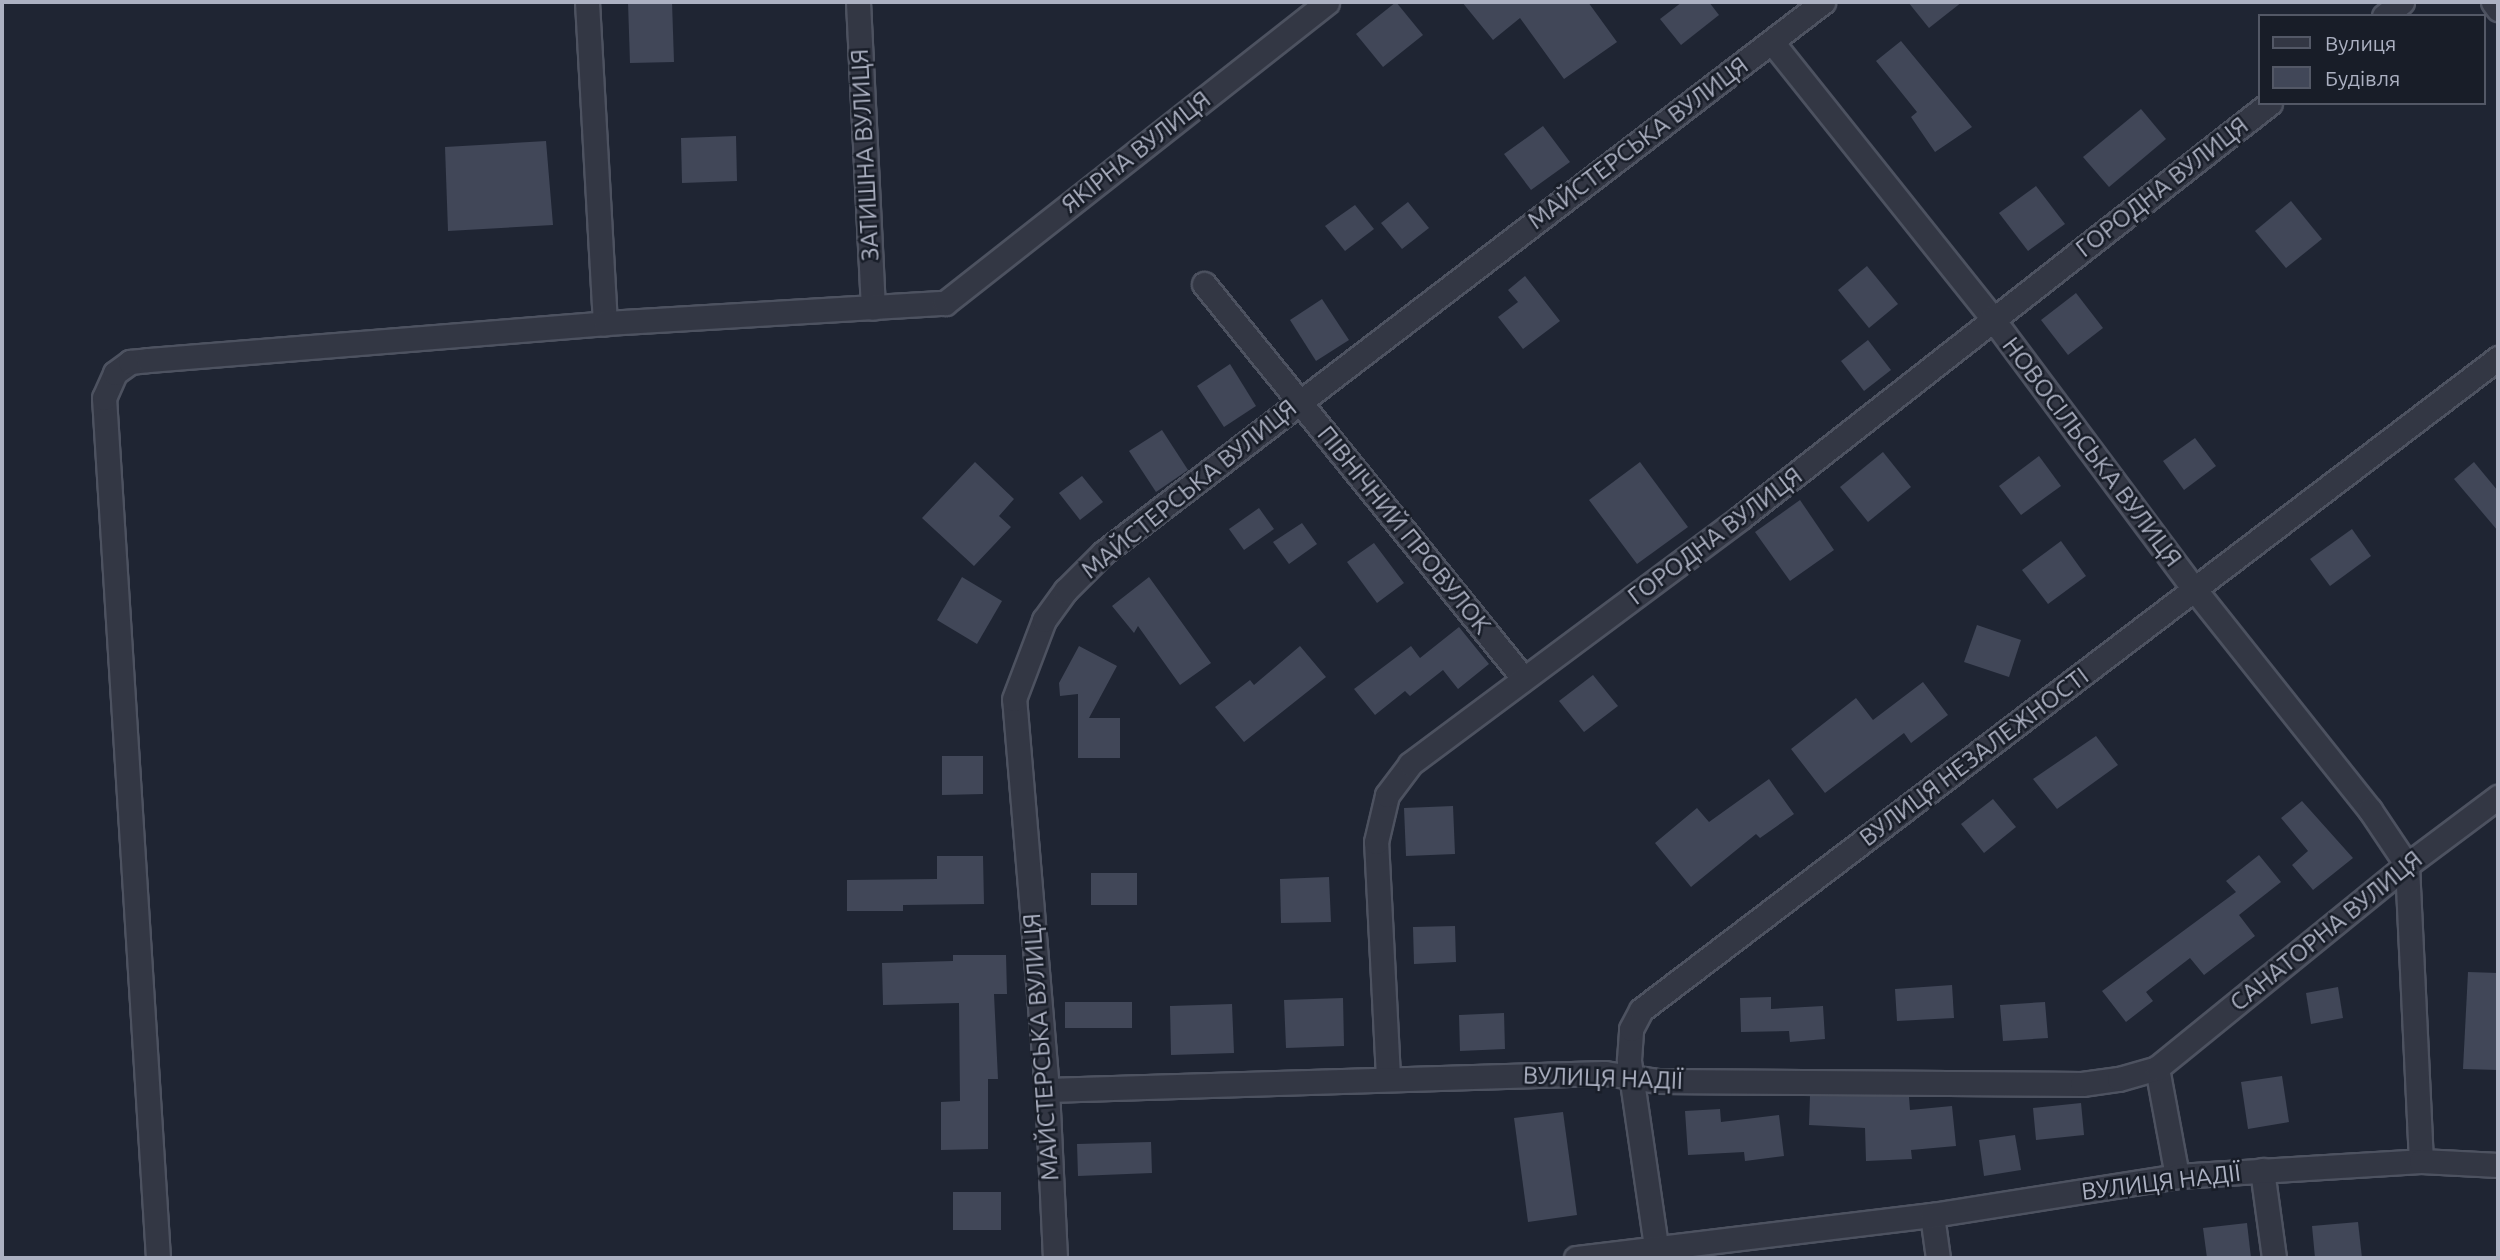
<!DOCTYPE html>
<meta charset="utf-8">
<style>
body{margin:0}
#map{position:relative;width:2500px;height:1260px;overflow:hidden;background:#1f2533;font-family:Ubuntu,sans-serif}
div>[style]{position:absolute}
.building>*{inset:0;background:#414758}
.roads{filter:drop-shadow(2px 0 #4d5260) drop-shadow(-2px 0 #4d5260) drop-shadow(0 2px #4d5260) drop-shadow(0 -2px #4d5260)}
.street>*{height:23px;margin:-11.5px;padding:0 11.5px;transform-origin:11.5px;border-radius:11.5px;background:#333744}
span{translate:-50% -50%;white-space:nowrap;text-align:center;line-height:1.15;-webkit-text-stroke:5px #181d28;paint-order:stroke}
.street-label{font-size:24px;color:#acb1c2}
.frame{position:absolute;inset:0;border:4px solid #acb1c2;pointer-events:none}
.legend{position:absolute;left:2258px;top:14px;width:228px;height:91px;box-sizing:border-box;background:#181d28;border:2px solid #535866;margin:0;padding:9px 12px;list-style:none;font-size:21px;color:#acb1c2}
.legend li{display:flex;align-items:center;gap:14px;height:35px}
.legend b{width:35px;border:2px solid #535866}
</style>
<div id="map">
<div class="building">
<div style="clip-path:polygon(628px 2px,672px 2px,674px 62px,630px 63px)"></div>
<div style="clip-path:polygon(1396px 2px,1423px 35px,1383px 67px,1356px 34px)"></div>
<div style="clip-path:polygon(1462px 2px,1588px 2px,1617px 42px,1564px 79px,1520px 18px,1493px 40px)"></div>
<div style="clip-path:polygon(1682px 2px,1709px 2px,1719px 15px,1681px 45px,1660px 19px)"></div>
<div style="clip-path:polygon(1908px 2px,1962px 2px,1929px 28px)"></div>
<div style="clip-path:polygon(1901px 41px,1972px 127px,1935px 152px,1911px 117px,1917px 112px,1876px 61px)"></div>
<div style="clip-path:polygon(2141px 109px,2166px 139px,2109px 187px,2083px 157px)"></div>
<div style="clip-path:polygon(1543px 126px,1570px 162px,1531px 190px,1504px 154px)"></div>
<div style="clip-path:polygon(736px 136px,737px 181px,682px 183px,681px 138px)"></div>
<div style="clip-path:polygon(546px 141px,553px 225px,448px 231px,445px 147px)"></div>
<div style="clip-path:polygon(2036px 186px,2065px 224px,2028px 251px,1999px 213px)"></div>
<div style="clip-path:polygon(2291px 201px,2322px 239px,2286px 268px,2255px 231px)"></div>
<div style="clip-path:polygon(1408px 202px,1429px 228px,1402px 249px,1381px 223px)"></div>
<div style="clip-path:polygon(1355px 205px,1374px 229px,1345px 251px,1325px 226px)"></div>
<div style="clip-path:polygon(1867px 266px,1898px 304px,1869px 328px,1838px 290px)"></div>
<div style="clip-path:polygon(1525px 276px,1560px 321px,1523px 349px,1498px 317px,1518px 302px,1508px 290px)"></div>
<div style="clip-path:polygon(2076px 293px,2103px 328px,2068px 355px,2041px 320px)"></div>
<div style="clip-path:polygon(1322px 299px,1349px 340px,1316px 361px,1290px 320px)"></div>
<div style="clip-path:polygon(1868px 340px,1891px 370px,1864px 391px,1841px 361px)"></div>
<div style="clip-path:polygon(1230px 364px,1256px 406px,1224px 427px,1197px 386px)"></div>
<div style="clip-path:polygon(1162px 430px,1188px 470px,1156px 492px,1129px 451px)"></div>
<div style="clip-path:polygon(2195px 438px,2216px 466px,2184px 490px,2163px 461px)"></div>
<div style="clip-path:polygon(1883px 452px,1911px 487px,1868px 522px,1840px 487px)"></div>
<div style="clip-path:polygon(2039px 456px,2061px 486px,2021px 515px,1999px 486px)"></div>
<div style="clip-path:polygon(975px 462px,1014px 499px,999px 516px,1011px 527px,974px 566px,922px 518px)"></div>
<div style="clip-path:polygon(1640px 462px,1688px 527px,1637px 564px,1589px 500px)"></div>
<div style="clip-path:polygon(2474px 462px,2498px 491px,2498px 531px,2454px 479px)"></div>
<div style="clip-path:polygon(1082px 476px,1103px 502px,1080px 520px,1059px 493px)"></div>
<div style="clip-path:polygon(1800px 500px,1834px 550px,1790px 581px,1755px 532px)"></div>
<div style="clip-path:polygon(1259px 508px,1274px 529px,1244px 550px,1229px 529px)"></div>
<div style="clip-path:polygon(1302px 523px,1317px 544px,1289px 564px,1273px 542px)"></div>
<div style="clip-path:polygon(2352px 529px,2371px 556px,2330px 586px,2310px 559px)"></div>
<div style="clip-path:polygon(2061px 541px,2086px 576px,2048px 604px,2022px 570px)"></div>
<div style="clip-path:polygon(1374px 543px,1404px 583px,1377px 603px,1347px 562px)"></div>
<div style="clip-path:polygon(962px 577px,1002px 601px,977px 644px,937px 620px)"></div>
<div style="clip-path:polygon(1149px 577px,1211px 663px,1180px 685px,1138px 626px,1134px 633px,1112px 606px)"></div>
<div style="clip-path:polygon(1977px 625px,2021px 640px,2009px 677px,1964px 662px)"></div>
<div style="clip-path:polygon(1459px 627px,1489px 664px,1458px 689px,1443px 670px,1410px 696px,1405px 691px,1375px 715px,1354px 689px,1411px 646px,1420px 658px)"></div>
<div style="clip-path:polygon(1079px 646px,1117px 666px,1089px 718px,1120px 718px,1120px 758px,1078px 758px,1078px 694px,1060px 696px,1059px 683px)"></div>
<div style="clip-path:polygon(1300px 646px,1326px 677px,1244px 742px,1215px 707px,1250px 680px,1254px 685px)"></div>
<div style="clip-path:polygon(1593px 675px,1618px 706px,1584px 732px,1559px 701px)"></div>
<div style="clip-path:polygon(1923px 682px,1948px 715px,1911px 743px,1904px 733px,1825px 793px,1791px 749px,1856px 698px,1873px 720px)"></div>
<div style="clip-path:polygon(2096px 736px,2118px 765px,2057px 809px,2033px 779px)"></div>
<div style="clip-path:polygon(942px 756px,983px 756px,983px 794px,942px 795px)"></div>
<div style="clip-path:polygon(1769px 779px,1794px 814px,1760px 838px,1756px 834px,1691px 887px,1655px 843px,1697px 808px,1709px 822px)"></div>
<div style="clip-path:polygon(1993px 799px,2016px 827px,1984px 853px,1961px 824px)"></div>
<div style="clip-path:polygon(2302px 801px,2353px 858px,2313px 890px,2292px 865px,2308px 851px,2281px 818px)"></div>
<div style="clip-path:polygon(1453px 806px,1455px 854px,1406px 856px,1404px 808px)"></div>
<div style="clip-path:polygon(2259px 855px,2281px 882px,2239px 915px,2255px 936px,2204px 975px,2190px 958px,2146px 992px,2153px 1001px,2126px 1022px,2102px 991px,2236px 892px,2226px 881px)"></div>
<div style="clip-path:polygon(937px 856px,983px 856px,984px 904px,903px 905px,903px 911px,847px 911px,847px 880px,937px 879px)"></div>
<div style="clip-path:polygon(1091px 873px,1137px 873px,1137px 905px,1091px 905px)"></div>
<div style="clip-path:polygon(1329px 877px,1331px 922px,1281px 923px,1280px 879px)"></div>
<div style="clip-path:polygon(1455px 926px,1456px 962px,1414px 964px,1413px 927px)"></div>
<div style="clip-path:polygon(953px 955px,1006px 955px,1007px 994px,994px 994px,998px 1079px,988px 1079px,988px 1149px,941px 1150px,941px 1102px,960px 1101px,959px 1003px,883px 1005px,882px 963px,953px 961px)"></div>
<div style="clip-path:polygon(2468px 972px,2498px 973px,2498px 1070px,2463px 1069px)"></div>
<div style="clip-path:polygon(1952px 985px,1954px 1018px,1897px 1021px,1895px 989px)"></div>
<div style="clip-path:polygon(2338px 987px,2343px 1018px,2311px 1024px,2306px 993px)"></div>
<div style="clip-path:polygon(1771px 997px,1771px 1009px,1823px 1006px,1825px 1039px,1790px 1042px,1789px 1031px,1741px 1032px,1740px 998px)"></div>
<div style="clip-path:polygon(1343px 998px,1344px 1046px,1286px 1048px,1284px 1000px)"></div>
<div style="clip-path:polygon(1065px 1002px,1132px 1002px,1132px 1028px,1065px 1028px)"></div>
<div style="clip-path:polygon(2045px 1002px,2048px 1038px,2003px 1041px,2000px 1005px)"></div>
<div style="clip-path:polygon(1232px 1004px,1234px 1053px,1171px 1055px,1170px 1006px)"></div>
<div style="clip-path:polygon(1504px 1013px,1505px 1049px,1460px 1051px,1459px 1015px)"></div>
<div style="clip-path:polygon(2282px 1076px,2289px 1122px,2248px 1129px,2241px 1082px)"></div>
<div style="clip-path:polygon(1810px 1096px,1909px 1097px,1910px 1110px,1952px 1106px,1956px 1146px,1911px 1150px,1912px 1159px,1866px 1161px,1865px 1128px,1809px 1125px)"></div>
<div style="clip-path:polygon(2081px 1103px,2084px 1135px,2036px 1140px,2033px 1108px)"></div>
<div style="clip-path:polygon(1720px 1109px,1721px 1122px,1779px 1115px,1784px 1156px,1745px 1161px,1744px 1152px,1688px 1155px,1685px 1111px)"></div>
<div style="clip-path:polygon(1563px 1112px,1577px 1215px,1528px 1222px,1514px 1118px)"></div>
<div style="clip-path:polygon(2015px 1135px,2021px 1170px,1984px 1176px,1979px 1140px)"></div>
<div style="clip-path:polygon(1151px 1142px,1152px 1173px,1078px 1176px,1077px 1144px)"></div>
<div style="clip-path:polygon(953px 1192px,1001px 1192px,1001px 1230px,953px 1230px)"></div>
<div style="clip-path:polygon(2358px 1222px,2362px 1258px,2315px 1258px,2312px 1226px)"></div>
<div style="clip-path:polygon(2247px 1223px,2251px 1258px,2207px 1258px,2203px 1228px)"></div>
</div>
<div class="roads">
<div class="street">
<div style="left:587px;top:2px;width:322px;rotate:86.8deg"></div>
<div style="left:858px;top:2px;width:306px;rotate:87.2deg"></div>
<div style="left:2493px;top:2px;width:9px;rotate:54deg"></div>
<div style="left:2384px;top:16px;width:23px;rotate:-38deg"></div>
<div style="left:1772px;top:42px;width:353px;rotate:51.4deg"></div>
<div style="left:1992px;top:318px;width:339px;rotate:53.3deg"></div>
<div style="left:2195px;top:590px;width:281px;rotate:51.5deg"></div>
<div style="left:2370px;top:810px;width:66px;rotate:56.1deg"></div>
<div style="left:2407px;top:865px;width:296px;rotate:87.3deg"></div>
<div style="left:1204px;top:284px;width:508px;rotate:50.99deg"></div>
<div style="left:2157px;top:1068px;width:110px;rotate:79.5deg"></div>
<div style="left:1388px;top:1077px;width:235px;rotate:-92.9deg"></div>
<div style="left:1376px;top:842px;width:48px;rotate:-76.8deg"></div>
<div style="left:1387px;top:795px;width:39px;rotate:-53deg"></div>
<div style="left:1410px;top:764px;width:412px;rotate:-36.7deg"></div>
<div style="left:1740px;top:518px;width:673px;rotate:-38.06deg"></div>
<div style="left:1047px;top:1090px;width:558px;rotate:-1.75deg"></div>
<div style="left:1605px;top:1073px;width:54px;rotate:8.6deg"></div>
<div style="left:1658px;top:1081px;width:424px;rotate:0.4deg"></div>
<div style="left:2082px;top:1084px;width:37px;rotate:-8deg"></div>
<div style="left:2119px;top:1079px;width:40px;rotate:-16deg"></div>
<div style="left:2157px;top:1068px;width:322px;rotate:-39.1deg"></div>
<div style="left:2407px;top:865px;width:114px;rotate:-36.8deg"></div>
<div style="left:2262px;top:1170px;width:89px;rotate:82.2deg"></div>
<div style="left:1932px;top:1215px;width:43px;rotate:82.1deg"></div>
<div style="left:1656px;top:1246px;width:188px;rotate:-98.3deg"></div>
<div style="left:1629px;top:1060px;width:31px;rotate:-86deg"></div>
<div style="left:1631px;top:1029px;width:21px;rotate:-62deg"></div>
<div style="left:1641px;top:1010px;width:1077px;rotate:-37.26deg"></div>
<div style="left:158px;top:1258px;width:862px;rotate:-93.59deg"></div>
<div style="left:104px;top:398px;width:27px;rotate:-66deg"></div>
<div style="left:115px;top:373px;width:19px;rotate:-36deg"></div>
<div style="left:130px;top:362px;width:18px;rotate:-6deg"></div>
<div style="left:148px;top:360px;width:458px;rotate:-4.6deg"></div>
<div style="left:605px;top:323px;width:341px;rotate:-3.4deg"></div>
<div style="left:945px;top:303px;width:486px;rotate:-38.2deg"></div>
<div style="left:1055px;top:1258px;width:168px;rotate:-92.7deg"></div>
<div style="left:1047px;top:1090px;width:392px;rotate:-94.8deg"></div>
<div style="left:1014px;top:699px;width:85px;rotate:-69.2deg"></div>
<div style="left:1044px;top:620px;width:37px;rotate:-54deg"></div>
<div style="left:1066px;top:590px;width:52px;rotate:-45deg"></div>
<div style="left:1103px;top:553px;width:907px;rotate:-37.43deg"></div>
<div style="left:1576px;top:1258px;width:359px;rotate:-6.9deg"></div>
<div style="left:1932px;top:1215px;width:248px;rotate:-9deg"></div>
<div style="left:2177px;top:1176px;width:244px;rotate:-3.5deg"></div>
<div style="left:2421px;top:1161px;width:77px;rotate:3deg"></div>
</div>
</div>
<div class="street-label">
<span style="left:1638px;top:143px;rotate:-37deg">МАЙСТЕРСЬКА ВУЛИЦЯ</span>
<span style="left:1136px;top:152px;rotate:-38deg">ЯКІРНА ВУЛИЦЯ</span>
<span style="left:865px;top:155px;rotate:-93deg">ЗАТИШНА ВУЛИЦЯ</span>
<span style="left:2162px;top:187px;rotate:-38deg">ГОРОДНА ВУЛИЦЯ</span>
<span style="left:2092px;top:452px;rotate:53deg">НОВОСІЛЬСЬКА ВУЛИЦЯ</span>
<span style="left:1189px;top:489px;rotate:-39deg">МАЙСТЕРСЬКА ВУЛИЦЯ</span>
<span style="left:1404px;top:530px;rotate:51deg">ПІВНІЧНИЙ ПРОВУЛОК</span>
<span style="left:1715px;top:536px;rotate:-37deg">ГОРОДНА ВУЛИЦЯ</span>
<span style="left:1974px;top:757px;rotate:-37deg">ВУЛИЦЯ НЕЗАЛЕЖНОСТІ</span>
<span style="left:2326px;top:931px;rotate:-39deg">САНАТОРНА ВУЛИЦЯ</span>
<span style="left:1041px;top:1047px;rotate:-94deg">МАЙСТЕРСЬКА ВУЛИЦЯ</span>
<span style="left:1603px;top:1078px;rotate:2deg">ВУЛИЦЯ НАДІЇ</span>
<span style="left:2161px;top:1182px;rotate:-7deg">ВУЛИЦЯ НАДІЇ</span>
</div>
<div class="frame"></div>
<ul class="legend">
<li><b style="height:9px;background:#333744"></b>Вулиця</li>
<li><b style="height:19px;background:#414758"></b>Будівля</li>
</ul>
</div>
